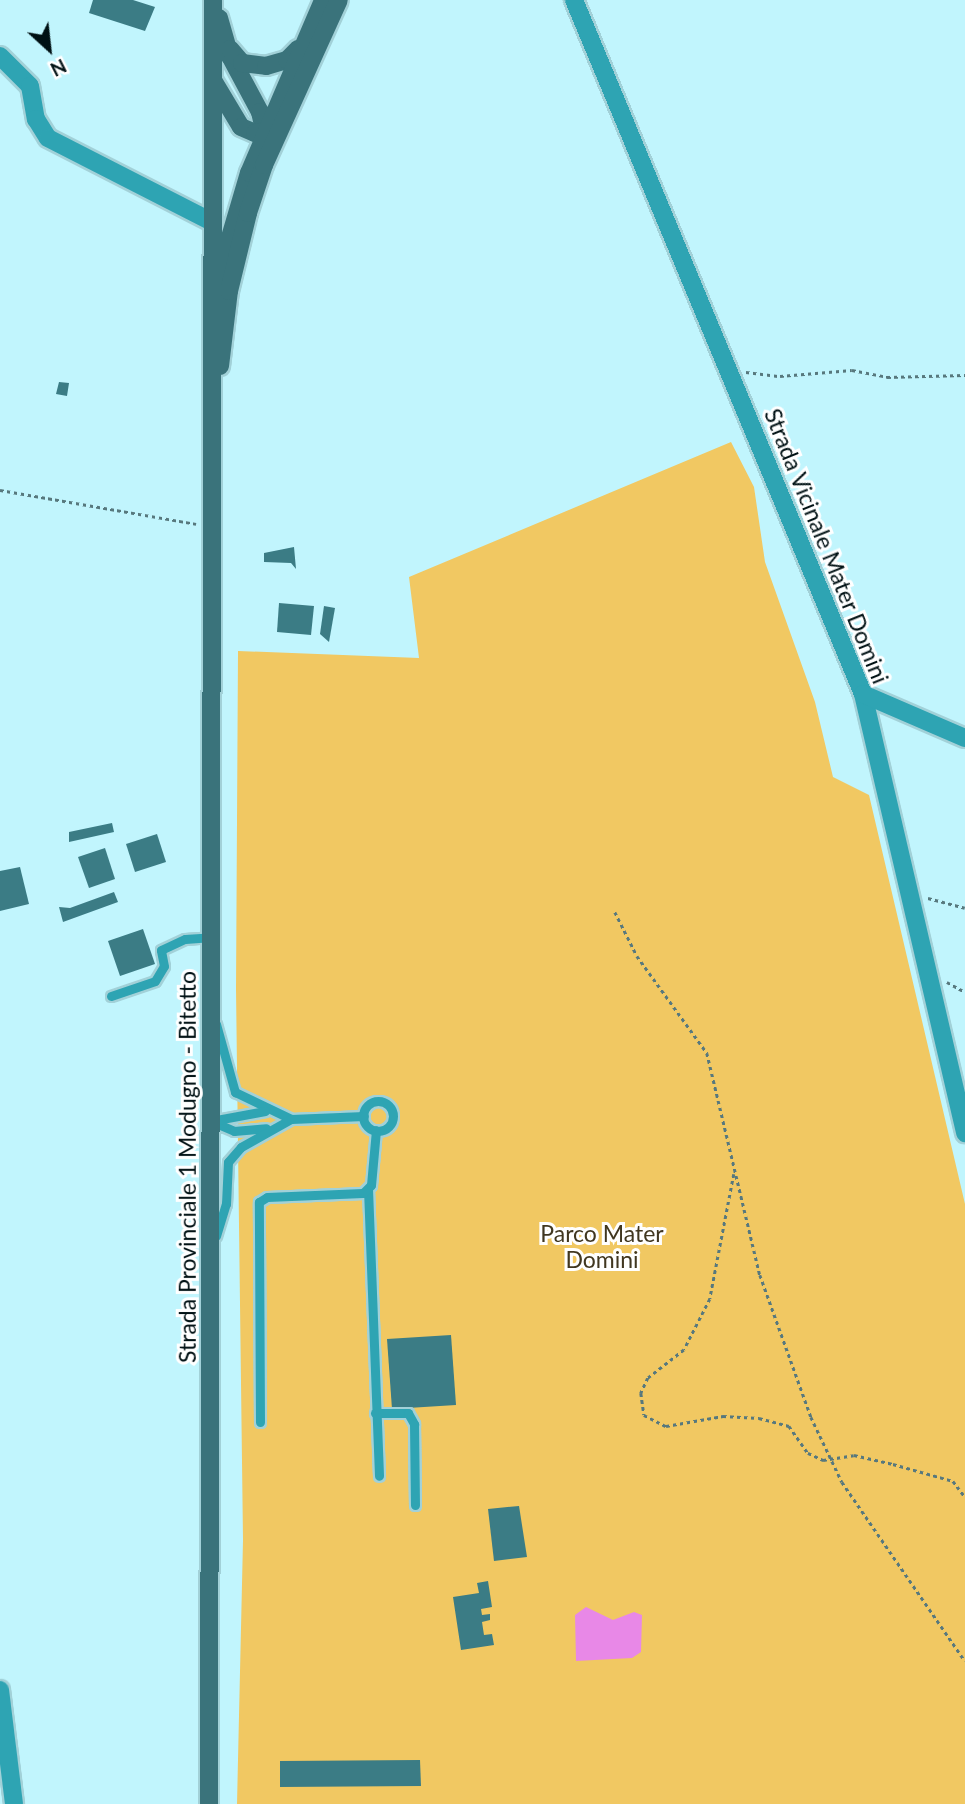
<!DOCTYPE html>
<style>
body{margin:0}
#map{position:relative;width:965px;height:1804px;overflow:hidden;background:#c1f5fd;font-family:Lato,sans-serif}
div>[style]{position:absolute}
.green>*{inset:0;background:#f1c862}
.water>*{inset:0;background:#e888e7}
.building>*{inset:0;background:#3b7c85}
.path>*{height:2.5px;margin-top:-1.25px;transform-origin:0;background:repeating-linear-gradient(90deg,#57787d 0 3.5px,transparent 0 7px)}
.roads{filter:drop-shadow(2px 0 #a2d1d8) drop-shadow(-2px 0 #a2d1d8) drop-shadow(0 2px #a2d1d8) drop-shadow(0 -2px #a2d1d8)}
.service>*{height:9px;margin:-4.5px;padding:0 4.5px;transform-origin:4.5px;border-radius:4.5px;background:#2ea4b3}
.service>.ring{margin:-4.5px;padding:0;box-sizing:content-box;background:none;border:9px solid #2ea4b3;border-radius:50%}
.minor>*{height:18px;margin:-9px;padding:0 9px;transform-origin:9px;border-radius:9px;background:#2ea4b3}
.secondary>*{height:18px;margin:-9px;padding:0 9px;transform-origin:9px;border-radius:9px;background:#3a737b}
span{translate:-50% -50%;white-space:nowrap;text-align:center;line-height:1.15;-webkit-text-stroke:6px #fff;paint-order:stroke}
.street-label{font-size:23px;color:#001114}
.park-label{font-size:23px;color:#413720}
.north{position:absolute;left:14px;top:14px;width:70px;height:70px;-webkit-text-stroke:5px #fff;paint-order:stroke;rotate:153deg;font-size:19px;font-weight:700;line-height:28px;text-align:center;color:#001114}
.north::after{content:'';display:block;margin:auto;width:24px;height:32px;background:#001114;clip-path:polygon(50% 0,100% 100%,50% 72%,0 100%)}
</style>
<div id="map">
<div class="green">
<div style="clip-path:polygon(731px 442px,754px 487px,765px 562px,815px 702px,833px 777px,869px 795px,965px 1204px,965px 1804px,237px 1804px,243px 1540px,236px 989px,238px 651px,419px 658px,409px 577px)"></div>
</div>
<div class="water">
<div style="clip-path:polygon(586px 1607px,613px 1620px,634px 1612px,642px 1615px,641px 1652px,632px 1658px,576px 1661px,575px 1615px)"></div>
</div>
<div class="building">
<div style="clip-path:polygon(93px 0,133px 0,155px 7px,145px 31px,89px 13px)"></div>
<div style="clip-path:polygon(59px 382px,69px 383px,67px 396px,56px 394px)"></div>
<div style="clip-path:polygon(294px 547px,296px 569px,291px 563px,264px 562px,264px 553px)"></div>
<div style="clip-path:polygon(279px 603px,314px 606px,311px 635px,277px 632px)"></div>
<div style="clip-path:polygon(324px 606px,335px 608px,329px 642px,320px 634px)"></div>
<div style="clip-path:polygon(112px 823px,114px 832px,69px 842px,69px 832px)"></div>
<div style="clip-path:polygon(157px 834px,166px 862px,135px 872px,126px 844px)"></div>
<div style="clip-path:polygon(105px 848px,115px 879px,89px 888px,78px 857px)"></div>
<div style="clip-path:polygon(20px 867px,29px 904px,0 911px,0 871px)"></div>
<div style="clip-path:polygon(114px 892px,118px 902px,63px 922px,59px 907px,70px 908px)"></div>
<div style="clip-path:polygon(143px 929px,155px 964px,120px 976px,108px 941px)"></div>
<div style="clip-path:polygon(451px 1335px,456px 1405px,392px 1409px,387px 1339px)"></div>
<div style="clip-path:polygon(519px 1506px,527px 1557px,494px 1561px,488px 1509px)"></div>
<div style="clip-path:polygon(488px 1581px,492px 1607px,481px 1609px,482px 1615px,490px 1614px,490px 1620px,482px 1622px,484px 1635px,492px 1634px,494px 1645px,461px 1650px,453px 1597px,479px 1593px,477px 1583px)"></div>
<div style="clip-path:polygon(420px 1760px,421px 1786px,280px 1787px,280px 1761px)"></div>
</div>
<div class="path">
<div style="left:746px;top:372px;width:34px;rotate:7deg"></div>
<div style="left:780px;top:376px;width:72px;rotate:-4.8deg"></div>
<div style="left:852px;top:370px;width:36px;rotate:11deg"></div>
<div style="left:887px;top:377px;width:78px;rotate:-1.5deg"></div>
<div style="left:0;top:490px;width:199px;rotate:9.8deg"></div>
<div style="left:928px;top:898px;width:38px;rotate:15deg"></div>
<div style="left:615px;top:912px;width:49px;rotate:63.4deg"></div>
<div style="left:637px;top:956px;width:120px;rotate:54.2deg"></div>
<div style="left:707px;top:1053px;width:228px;rotate:76.6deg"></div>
<div style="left:760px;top:1275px;width:151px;rotate:70.2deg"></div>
<div style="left:811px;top:1417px;width:72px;rotate:64.5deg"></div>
<div style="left:842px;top:1482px;width:217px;rotate:55.5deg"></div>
<div style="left:947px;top:982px;width:21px;rotate:29deg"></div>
<div style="left:734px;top:1174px;width:127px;rotate:100.9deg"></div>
<div style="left:710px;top:1299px;width:57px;rotate:117deg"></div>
<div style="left:684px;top:1350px;width:46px;rotate:142.1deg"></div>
<div style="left:648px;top:1378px;width:17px;rotate:115deg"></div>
<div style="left:641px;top:1393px;width:22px;rotate:82deg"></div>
<div style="left:644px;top:1415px;width:25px;rotate:27deg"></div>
<div style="left:666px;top:1426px;width:58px;rotate:-10deg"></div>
<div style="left:723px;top:1416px;width:36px;rotate:3deg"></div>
<div style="left:759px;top:1418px;width:31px;rotate:15deg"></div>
<div style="left:789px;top:1426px;width:33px;rotate:55deg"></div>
<div style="left:808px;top:1453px;width:17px;rotate:25deg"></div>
<div style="left:823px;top:1460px;width:31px;rotate:-9deg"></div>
<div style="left:854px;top:1455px;width:40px;rotate:13deg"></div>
<div style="left:893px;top:1464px;width:62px;rotate:15.8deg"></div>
<div style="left:953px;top:1481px;width:20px;rotate:53deg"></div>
</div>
<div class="roads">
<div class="service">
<div style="left:111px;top:996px;width:46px;rotate:-18.8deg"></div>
<div style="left:155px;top:981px;width:17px;rotate:-59deg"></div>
<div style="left:164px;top:966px;width:16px;rotate:-101deg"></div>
<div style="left:161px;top:950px;width:26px;rotate:-25deg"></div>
<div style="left:185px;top:939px;width:27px;rotate:-4deg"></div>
<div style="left:216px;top:1024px;width:71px;rotate:74.4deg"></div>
<div style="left:235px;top:1092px;width:62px;rotate:25.7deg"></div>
<div class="ring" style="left:363px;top:1101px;width:21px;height:21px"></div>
<div style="left:211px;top:1121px;width:25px;rotate:23deg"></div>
<div style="left:234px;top:1131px;width:32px;rotate:-5deg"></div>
<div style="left:211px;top:1121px;width:55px;rotate:-10.5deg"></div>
<div style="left:368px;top:1189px;width:287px;rotate:87.8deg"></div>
<div style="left:216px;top:1236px;width:34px;rotate:-73deg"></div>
<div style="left:226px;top:1204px;width:42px;rotate:-87.3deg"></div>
<div style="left:228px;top:1162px;width:20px;rotate:-49deg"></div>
<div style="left:241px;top:1147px;width:57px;rotate:-29.2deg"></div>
<div style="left:291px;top:1119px;width:73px;rotate:-2.4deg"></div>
<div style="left:375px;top:1413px;width:33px"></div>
<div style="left:408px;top:1413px;width:13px;rotate:61deg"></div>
<div style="left:414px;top:1424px;width:81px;rotate:89.3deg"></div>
<div style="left:260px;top:1422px;width:220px;rotate:-90.3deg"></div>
<div style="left:259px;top:1202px;width:9px;rotate:-32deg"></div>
<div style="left:267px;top:1197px;width:96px;rotate:-2.4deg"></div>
<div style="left:363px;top:1193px;width:11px;rotate:-45deg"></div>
<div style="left:371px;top:1185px;width:55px;rotate:-84.8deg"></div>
</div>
<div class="minor">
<div style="left:574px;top:0;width:752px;rotate:67.39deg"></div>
<div style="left:863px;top:694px;width:451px;rotate:76.9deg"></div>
<div style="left:0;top:56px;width:42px;rotate:45deg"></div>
<div style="left:30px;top:86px;width:34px;rotate:80deg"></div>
<div style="left:36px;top:119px;width:22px;rotate:58deg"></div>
<div style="left:48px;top:138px;width:182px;rotate:27.1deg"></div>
<div style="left:863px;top:694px;width:111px;rotate:23.3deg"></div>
<div style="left:0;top:1690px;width:115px;rotate:83deg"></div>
</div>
<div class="secondary">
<div style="left:219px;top:18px;width:40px;rotate:74deg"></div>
<div style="left:230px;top:56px;width:64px;rotate:61.8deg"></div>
<div style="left:260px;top:112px;width:23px;rotate:77deg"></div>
<div style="left:230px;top:49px;width:18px;rotate:49deg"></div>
<div style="left:242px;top:63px;width:24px;rotate:7deg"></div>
<div style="left:266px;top:66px;width:22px;rotate:-16deg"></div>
<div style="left:287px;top:60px;width:16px;rotate:-45deg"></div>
<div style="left:214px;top:82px;width:52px;rotate:59deg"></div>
<div style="left:241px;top:127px;width:15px;rotate:23deg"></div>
<div style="left:255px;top:133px;width:19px;rotate:-12deg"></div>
<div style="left:218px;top:278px;width:109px;rotate:-73.6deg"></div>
<div style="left:249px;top:173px;width:188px;rotate:-66.8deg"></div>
<div style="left:220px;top:366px;width:76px;rotate:-83.2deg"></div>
<div style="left:229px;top:291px;width:80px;rotate:-76.3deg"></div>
<div style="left:248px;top:213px;width:51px;rotate:-71.6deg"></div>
<div style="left:264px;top:165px;width:181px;rotate:-65.6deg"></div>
<div style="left:209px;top:1804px;width:1804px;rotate:-89.87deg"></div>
</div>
</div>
<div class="street-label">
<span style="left:827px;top:546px;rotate:68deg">Strada Vicinale Mater Domini</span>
<span style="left:187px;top:1167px;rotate:-90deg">Strada Provinciale 1 Modugno - Bitetto</span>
</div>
<div class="park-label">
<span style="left:602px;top:1246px">Parco Mater<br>Domini</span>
</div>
<div class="north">N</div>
</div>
